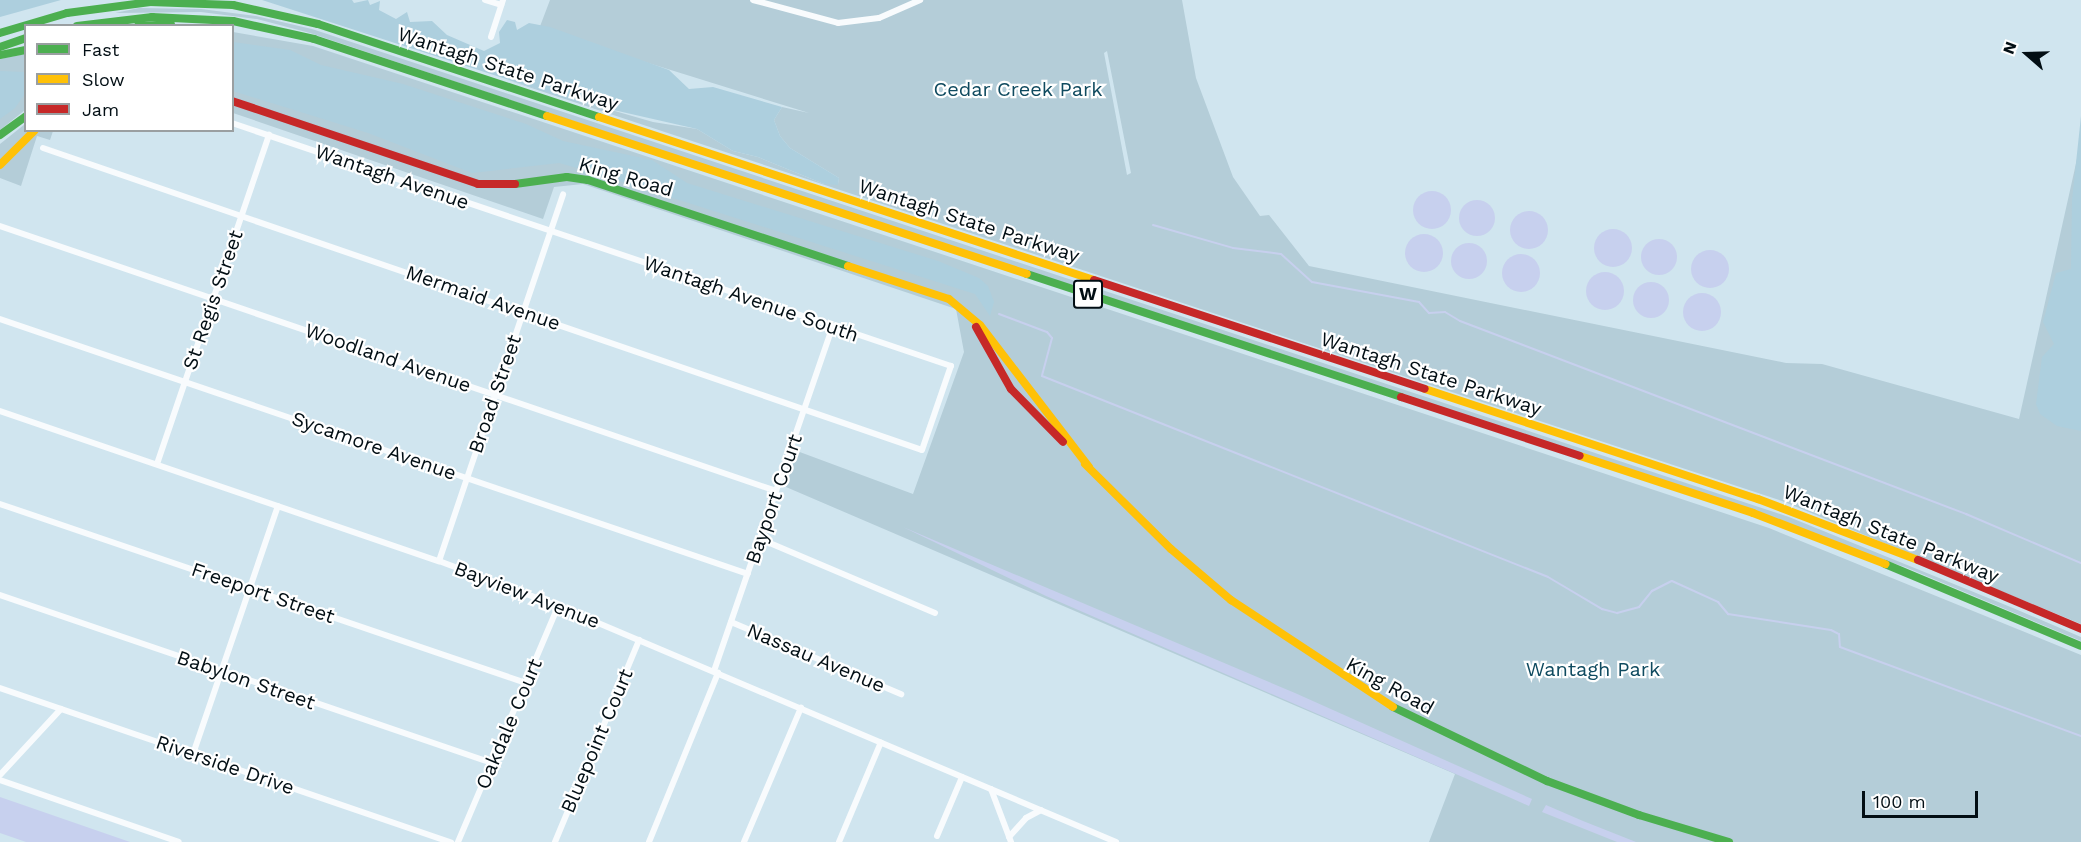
<!DOCTYPE html>
<style>
body{margin:0}
#map{position:relative;width:2081px;height:842px;overflow:hidden;background:#d0e5ef;font-family:"Work Sans",sans-serif}
div>[style]{position:absolute}
.green>*{inset:0;background:#b4cdd8}
.forest>*{inset:0;background:#adcfde}
.water>*{inset:0;background:#c7d0ee}
.round{border-radius:50%}
.stream>*{height:2px;margin:-1px;padding:0 1px;transform-origin:1px;border-radius:1px;background:#c7d0ee}
.street>*{height:6px;margin:-3px;padding:0 3px;transform-origin:3px;border-radius:3px;background:#f8fbfd}
.fast>*{height:8px;margin:-4px;padding:0 4px;transform-origin:4px;border-radius:4px;background:#4caf50}
.slow>*{height:8px;margin:-4px;padding:0 4px;transform-origin:4px;border-radius:4px;background:#ffc107}
.jam>*{height:8px;margin:-4px;padding:0 4px;transform-origin:4px;border-radius:4px;background:#c62828}
span{translate:-50% -50%;white-space:nowrap;text-align:center;line-height:1.15;-webkit-text-stroke:4.5px #fff;paint-order:stroke}
.shield-label span{padding:2px 4px;background:#fff;border:2px solid;border-radius:4px;-webkit-text-stroke-width:0}
.shield-label{font-size:18px;color:#020e14;font-weight:700}
.street-label{font-size:20px;color:#020e14}
.park-label{font-size:20px;color:#0f4a5f}
.legend{position:absolute;left:24px;top:24px;width:210px;height:108px;box-sizing:border-box;background:#fff;border:2px solid #9a9fa1;margin:0;padding:8px 10px;list-style:none;font-size:18px;color:#020e14}
.legend li{display:flex;align-items:center;gap:12px;height:30px}
.legend b{width:30px;border:2px solid #9a9fa1}
.north{position:absolute;left:1997px;top:24px;width:60px;height:60px;-webkit-text-stroke:4px #fff;paint-order:stroke;rotate:290deg;font-size:16px;font-weight:700;line-height:24px;text-align:center;color:#020e14}
.north::after{content:'';display:block;margin:auto;width:21px;height:27px;background:#020e14;clip-path:polygon(50% 0,100% 100%,50% 72%,0 100%)}
.scale{position:absolute;left:1862px;top:791px;width:116px;height:27px;box-sizing:border-box;border:3px solid #020e14;border-top:0;padding-left:8px;font-size:18px;line-height:21px;white-space:nowrap;color:#020e14;-webkit-text-stroke:4px #fff;paint-order:stroke}
</style>
<div id="map">
<div class="green">
<div style="clip-path:polygon(evenodd,550px 0,1182px 0,1196px 78px,1233px 177px,1260px 216px,1269px 215px,1309px 266px,1786px 363px,1822px 364px,2019px 419px,2081px 141px,2081px 624px,1782px 501px,504px 79px,653px 122px,697px 129px,733px 151px,758px 157px,824px 184px,838px 184px,839px 178px,790px 148px,780px 136px,774px 120px,782px 107px,809px 113px,539px 29px,550px 0,1107px 51px,1131px 173px,1127px 175px,1104px 53px,1107px 51px)"></div>
<div style="clip-path:polygon(139px 8px,201px 9px,256px 16px,312px 29px,1789px 517px,2013px 608px,2081px 637px,2081px 641px,1905px 567px,310px 33px,257px 19px,201px 12px,115px 13px)"></div>
<div style="clip-path:polygon(233px 32px,313px 46px,1769px 528px,2081px 655px,2081px 842px,1429px 842px,1455px 774px,786px 487px,797px 451px,913px 494px,964px 352px,956px 309px,583px 184px,554px 187px,543px 219px,233px 113px)"></div>
<div style="clip-path:polygon(25px 54px,25px 110px,0 130px,0 59px)"></div>
<div style="clip-path:polygon(25px 124px,26px 130px,53px 131px,50px 140px,37px 136px,21px 186px,0 178px,0 144px)"></div>
</div>
<div class="forest">
<div style="clip-path:polygon(0 0,61px 0,0 17px)"></div>
<div style="clip-path:polygon(262px 0,352px 0,354px 3px,368px 0,370px 5px,380px 1px,379px 10px,396px 19px,407px 12px,410px 22px,432px 21px,447px 35px,484px 51px,500px 43px,499px 32px,507px 20px,515px 22px,517px 30px,529px 23px,550px 27px,669px 70px,689px 89px,713px 87px,782px 107px,774px 120px,780px 136px,790px 148px,839px 178px,838px 185px,824px 184px,758px 157px,733px 151px,697px 129px,574px 101px)"></div>
<div style="clip-path:polygon(233px 42px,290px 50px,321px 65px,403px 84px,526px 124px,563px 141px,652px 160px,687px 183px,938px 261px,979px 278px,988px 286px,994px 302px,990px 316px,975px 294px,588px 171px,559px 163px,472px 173px,368px 133px,233px 91px)"></div>
<div style="clip-path:polygon(0 71px,24px 72px,26px 92px,15px 108px,0 119px)"></div>
<div style="clip-path:polygon(2081px 116px,2081px 431px,2057px 426px,2040px 414px,2036px 404px,2042px 357px,2054px 344px,2043px 322px,2056px 273px,2071px 269px,2072px 200px)"></div>
</div>
<div class="water">
<div class="round" style="left:1413px;top:191px;width:38px;height:38px"></div>
<div class="round" style="left:1459px;top:200px;width:36px;height:36px"></div>
<div class="round" style="left:1510px;top:211px;width:38px;height:38px"></div>
<div class="round" style="left:1594px;top:229px;width:38px;height:38px"></div>
<div class="round" style="left:1405px;top:234px;width:38px;height:38px"></div>
<div class="round" style="left:1641px;top:239px;width:36px;height:36px"></div>
<div class="round" style="left:1451px;top:243px;width:36px;height:36px"></div>
<div class="round" style="left:1691px;top:250px;width:38px;height:38px"></div>
<div class="round" style="left:1502px;top:254px;width:38px;height:38px"></div>
<div class="round" style="left:1586px;top:272px;width:38px;height:38px"></div>
<div class="round" style="left:1633px;top:282px;width:36px;height:36px"></div>
<div class="round" style="left:1683px;top:293px;width:38px;height:38px"></div>
<div style="clip-path:polygon(903px 527px,1295px 693px,1532px 799px,1529px 806px,1511px 798px,1046px 596px)"></div>
<div style="clip-path:polygon(0 797px,130px 842px,26px 842px,0 833px)"></div>
<div style="clip-path:polygon(1546px 805px,1583px 821px,1636px 842px,1617px 842px,1542px 812px)"></div>
</div>
<div class="stream">
<div style="left:1153px;top:225px;width:83px;rotate:16deg"></div>
<div style="left:1233px;top:248px;width:48px;rotate:7.1deg"></div>
<div style="left:1281px;top:254px;width:42px;rotate:42.1deg"></div>
<div style="left:1312px;top:282px;width:109px;rotate:10.6deg"></div>
<div style="left:1419px;top:302px;width:15px;rotate:48deg"></div>
<div style="left:1429px;top:313px;width:16px;rotate:-4deg"></div>
<div style="left:1445px;top:312px;width:17px;rotate:31deg"></div>
<div style="left:1460px;top:321px;width:542px;rotate:20.88deg"></div>
<div style="left:1966px;top:514px;width:125px;rotate:23.1deg"></div>
<div style="left:999px;top:314px;width:51px;rotate:20.6deg"></div>
<div style="left:1047px;top:332px;width:8px;rotate:50deg"></div>
<div style="left:1052px;top:338px;width:39px;rotate:105deg"></div>
<div style="left:1042px;top:376px;width:544px;rotate:21.66deg"></div>
<div style="left:1548px;top:577px;width:63px;rotate:30.7deg"></div>
<div style="left:1602px;top:609px;width:16px;rotate:15deg"></div>
<div style="left:1617px;top:613px;width:23px;rotate:-15deg"></div>
<div style="left:1639px;top:607px;width:21px;rotate:-51deg"></div>
<div style="left:1652px;top:591px;width:22px;rotate:-27deg"></div>
<div style="left:1672px;top:581px;width:51px;rotate:24.5deg"></div>
<div style="left:1718px;top:602px;width:16px;rotate:50deg"></div>
<div style="left:1728px;top:614px;width:104px;rotate:8.8deg"></div>
<div style="left:1831px;top:630px;width:9px;rotate:27deg"></div>
<div style="left:1839px;top:634px;width:13px;rotate:86deg"></div>
<div style="left:1840px;top:647px;width:257px;rotate:20.3deg"></div>
</div>
<div class="street">
<div style="left:485px;top:0;width:17px;rotate:17deg"></div>
<div style="left:753px;top:0;width:88px;rotate:15.1deg"></div>
<div style="left:838px;top:23px;width:41px;rotate:-7deg"></div>
<div style="left:879px;top:18px;width:45px;rotate:-23.7deg"></div>
<div style="left:491px;top:37px;width:39px;rotate:-72deg"></div>
<div style="left:43px;top:148px;width:929px;rotate:18.96deg"></div>
<div style="left:922px;top:450px;width:89px;rotate:-71deg"></div>
<div style="left:951px;top:366px;width:759px;rotate:-161.33deg"></div>
<div style="left:0;top:226px;width:820px;rotate:18.85deg"></div>
<div style="left:0;top:319px;width:790px;rotate:18.82deg"></div>
<div style="left:0;top:411px;width:464px;rotate:18.9deg"></div>
<div style="left:439px;top:561px;width:127px;rotate:20.7deg"></div>
<div style="left:558px;top:606px;width:606px;rotate:22.93deg"></div>
<div style="left:157px;top:464px;width:348px;rotate:-71.2deg"></div>
<div style="left:0;top:504px;width:556px;rotate:18.79deg"></div>
<div style="left:760px;top:539px;width:190px;rotate:22.9deg"></div>
<div style="left:439px;top:561px;width:387px;rotate:-71.3deg"></div>
<div style="left:0;top:595px;width:520px;rotate:18.85deg"></div>
<div style="left:731px;top:622px;width:185px;rotate:23deg"></div>
<div style="left:714px;top:671px;width:365px;rotate:-71deg"></div>
<div style="left:0;top:688px;width:477px;rotate:18.9deg"></div>
<div style="left:193px;top:754px;width:262px;rotate:-71.1deg"></div>
<div style="left:0;top:775px;width:90px;rotate:-47.3deg"></div>
<div style="left:0;top:780px;width:189px;rotate:19.1deg"></div>
<div style="left:991px;top:789px;width:57px;rotate:69.3deg"></div>
<div style="left:937px;top:836px;width:64px;rotate:-67deg"></div>
<div style="left:1009px;top:837px;width:25px;rotate:-48deg"></div>
<div style="left:1026px;top:818px;width:17px;rotate:-28deg"></div>
<div style="left:458px;top:842px;width:256px;rotate:-67deg"></div>
<div style="left:555px;top:842px;width:219px;rotate:-67.4deg"></div>
<div style="left:649px;top:842px;width:183px;rotate:-67.8deg"></div>
<div style="left:744px;top:842px;width:146px;rotate:-67deg"></div>
<div style="left:839px;top:842px;width:108px;rotate:-67.2deg"></div>
</div>
<div class="fast">
<div style="left:77px;top:26px;width:76px;rotate:-6.8deg"></div>
<div style="left:152px;top:17px;width:81px;rotate:2.8deg"></div>
<div style="left:233px;top:21px;width:83px;rotate:12.5deg"></div>
<div style="left:314px;top:39px;width:245px;rotate:18.3deg"></div>
<div style="left:138px;top:26px;width:33px;rotate:-3deg"></div>
<div style="left:0;top:33px;width:70px;rotate:-16.6deg"></div>
<div style="left:67px;top:13px;width:84px;rotate:-7.5deg"></div>
<div style="left:150px;top:2px;width:83px;rotate:2.1deg"></div>
<div style="left:233px;top:5px;width:87px;rotate:12.6deg"></div>
<div style="left:318px;top:24px;width:296px;rotate:18.3deg"></div>
<div style="left:0;top:47px;width:28px;rotate:-19deg"></div>
<div style="left:0;top:55px;width:26px;rotate:-11deg"></div>
<div style="left:0;top:135px;width:32px;rotate:-36deg"></div>
<div style="left:515px;top:184px;width:52px;rotate:-7.7deg"></div>
<div style="left:567px;top:177px;width:21px;rotate:8deg"></div>
<div style="left:588px;top:180px;width:274px;rotate:18.3deg"></div>
<div style="left:1027px;top:274px;width:394px;rotate:18.2deg"></div>
<div style="left:1885px;top:564px;width:212px;rotate:22.7deg"></div>
<div style="left:1393px;top:707px;width:171px;rotate:25.7deg"></div>
<div style="left:1547px;top:781px;width:98px;rotate:20.3deg"></div>
<div style="left:1639px;top:815px;width:94px;rotate:16.7deg"></div>
</div>
<div class="slow">
<div style="left:547px;top:116px;width:505px;rotate:18.22deg"></div>
<div style="left:599px;top:117px;width:521px;rotate:18.23deg"></div>
<div style="left:0;top:165px;width:49px;rotate:-45deg"></div>
<div style="left:848px;top:266px;width:106px;rotate:18.1deg"></div>
<div style="left:949px;top:299px;width:40px;rotate:40deg"></div>
<div style="left:980px;top:325px;width:179px;rotate:52.5deg"></div>
<div style="left:1425px;top:389px;width:351px;rotate:18.3deg"></div>
<div style="left:1758px;top:499px;width:171px;rotate:20.9deg"></div>
<div style="left:1580px;top:456px;width:182px;rotate:18.2deg"></div>
<div style="left:1753px;top:513px;width:142px;rotate:21.1deg"></div>
<div style="left:1085px;top:464px;width:121px;rotate:44.7deg"></div>
<div style="left:1171px;top:549px;width:79px;rotate:40.4deg"></div>
<div style="left:1231px;top:600px;width:194px;rotate:33.4deg"></div>
</div>
<div class="jam">
<div style="left:232px;top:101px;width:260px;rotate:18.6deg"></div>
<div style="left:478px;top:184px;width:37px"></div>
<div style="left:1094px;top:280px;width:348px;rotate:18.2deg"></div>
<div style="left:976px;top:327px;width:71px;rotate:60.6deg"></div>
<div style="left:1011px;top:389px;width:74px;rotate:45.5deg"></div>
<div style="left:1401px;top:397px;width:188px;rotate:18.2deg"></div>
<div style="left:1918px;top:560px;width:177px;rotate:22.9deg"></div>
</div>
<div class="shield-label">
<span style="left:1088px;top:294px">W</span>
</div>
<div class="street-label">
<span style="left:508px;top:69px;rotate:18deg">Wantagh State Parkway</span>
<span style="left:392px;top:177px;rotate:19deg">Wantagh Avenue</span>
<span style="left:626px;top:177px;rotate:16deg">King Road</span>
<span style="left:969px;top:221px;rotate:18deg">Wantagh State Parkway</span>
<span style="left:483px;top:298px;rotate:19deg">Mermaid Avenue</span>
<span style="left:751px;top:299px;rotate:19deg">Wantagh Avenue South</span>
<span style="left:213px;top:300px;rotate:-71deg">St Regis Street</span>
<span style="left:388px;top:358px;rotate:19deg">Woodland Avenue</span>
<span style="left:1431px;top:374px;rotate:18deg">Wantagh State Parkway</span>
<span style="left:495px;top:394px;rotate:-71deg">Broad Street</span>
<span style="left:374px;top:446px;rotate:19deg">Sycamore Avenue</span>
<span style="left:774px;top:499px;rotate:-71deg">Bayport Court</span>
<span style="left:1891px;top:534px;rotate:22deg">Wantagh State Parkway</span>
<span style="left:263px;top:593px;rotate:19deg">Freeport Street</span>
<span style="left:527px;top:595px;rotate:21deg">Bayview Avenue</span>
<span style="left:816px;top:658px;rotate:23deg">Nassau Avenue</span>
<span style="left:246px;top:680px;rotate:19deg">Babylon Street</span>
<span style="left:1390px;top:686px;rotate:29deg">King Road</span>
<span style="left:509px;top:724px;rotate:-67deg">Oakdale Court</span>
<span style="left:597px;top:741px;rotate:-67deg">Bluepoint Court</span>
<span style="left:225px;top:765px;rotate:19deg">Riverside Drive</span>
</div>
<div class="park-label">
<span style="left:1018px;top:89px">Cedar Creek Park</span>
<span style="left:1593px;top:669px">Wantagh Park</span>
</div>
<ul class="legend">
<li><b style="height:8px;background:#4caf50"></b>Fast</li>
<li><b style="height:8px;background:#ffc107"></b>Slow</li>
<li><b style="height:8px;background:#c62828"></b>Jam</li>
</ul>
<div class="north">N</div>
<div class="scale">100 m</div>
</div>
